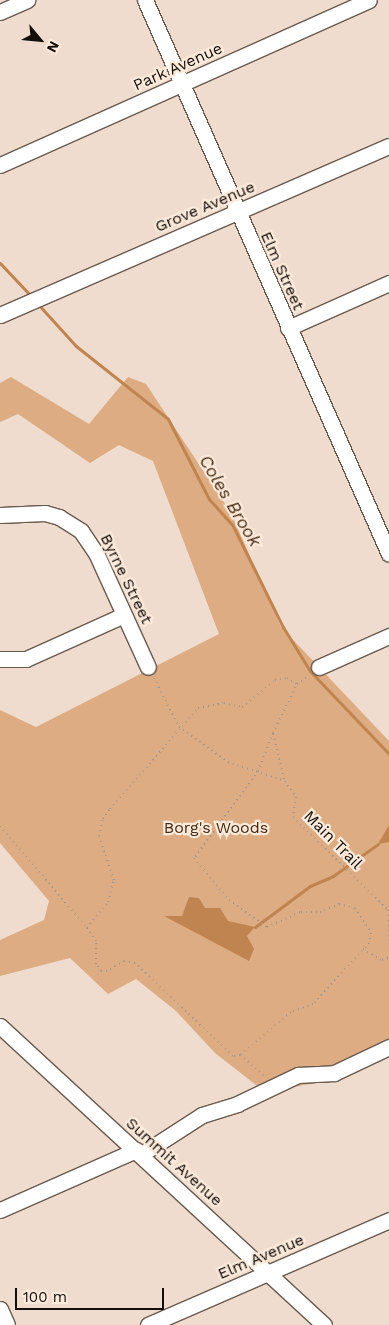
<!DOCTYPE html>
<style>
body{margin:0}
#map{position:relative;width:389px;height:1325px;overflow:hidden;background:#efdcce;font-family:"Work Sans",sans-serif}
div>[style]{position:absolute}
.green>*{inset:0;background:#ddac83}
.water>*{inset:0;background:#c08450}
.stream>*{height:3px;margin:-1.5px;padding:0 1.5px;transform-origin:1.5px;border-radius:1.5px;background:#c08450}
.path>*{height:2px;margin-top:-1px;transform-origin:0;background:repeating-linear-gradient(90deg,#a6978d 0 1px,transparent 0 5px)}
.roads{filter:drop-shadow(1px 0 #695a4e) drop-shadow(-1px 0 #695a4e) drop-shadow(0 1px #695a4e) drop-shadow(0 -1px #695a4e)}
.minor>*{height:15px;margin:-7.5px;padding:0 7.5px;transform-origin:7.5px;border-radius:7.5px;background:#fff}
span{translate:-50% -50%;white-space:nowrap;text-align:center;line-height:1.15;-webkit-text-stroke:4.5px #fceadb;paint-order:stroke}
.street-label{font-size:16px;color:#140e0a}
.park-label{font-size:16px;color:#452b15}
.water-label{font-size:18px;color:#462c15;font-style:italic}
.north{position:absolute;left:15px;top:15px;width:50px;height:50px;-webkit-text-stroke:4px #fceadb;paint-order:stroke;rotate:118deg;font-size:14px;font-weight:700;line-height:20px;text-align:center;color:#140e0a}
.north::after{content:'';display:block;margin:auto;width:18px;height:22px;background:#140e0a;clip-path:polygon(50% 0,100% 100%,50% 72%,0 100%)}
.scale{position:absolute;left:15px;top:1288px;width:149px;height:22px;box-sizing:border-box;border:2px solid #140e0a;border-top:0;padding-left:6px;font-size:15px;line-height:18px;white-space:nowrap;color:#140e0a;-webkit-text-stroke:4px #fceadb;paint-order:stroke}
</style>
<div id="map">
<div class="green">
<div style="clip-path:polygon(11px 377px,89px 424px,128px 377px,146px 384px,231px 513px,281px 627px,389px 741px,389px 1052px,338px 1079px,265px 1092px,215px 1053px,176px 1011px,136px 979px,108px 994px,70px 958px,0 976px,0 940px,44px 920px,49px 901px,0 843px,0 710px,36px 727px,219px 634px,153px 461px,119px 445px,90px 463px,18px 414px,0 422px,0 383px)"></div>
</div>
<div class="water">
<div style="clip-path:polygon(389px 825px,389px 842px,378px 844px)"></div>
<div style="clip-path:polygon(189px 897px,199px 898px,205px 908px,220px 908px,228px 921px,255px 927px,247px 936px,254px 949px,249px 961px,164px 916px,182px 916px)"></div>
</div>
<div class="stream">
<div style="left:0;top:263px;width:45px;rotate:46.8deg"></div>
<div style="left:37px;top:303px;width:58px;rotate:47.8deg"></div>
<div style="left:76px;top:346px;width:117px;rotate:38.4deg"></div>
<div style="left:168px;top:419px;width:90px;rotate:62.9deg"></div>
<div style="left:209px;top:499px;width:36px;rotate:48deg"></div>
<div style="left:233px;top:526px;width:113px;rotate:63.7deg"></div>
<div style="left:283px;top:627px;width:52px;rotate:58.5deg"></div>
<div style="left:310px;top:671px;width:115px;rotate:46.4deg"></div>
<div style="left:255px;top:927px;width:69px;rotate:-36.7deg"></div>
<div style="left:310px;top:886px;width:25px;rotate:-23deg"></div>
<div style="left:333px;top:876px;width:55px;rotate:-35.4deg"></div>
</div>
<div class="path">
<div style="left:154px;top:678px;width:55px;rotate:63deg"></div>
<div style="left:179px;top:727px;width:60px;rotate:35.5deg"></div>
<div style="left:228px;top:762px;width:60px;rotate:18.4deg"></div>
<div style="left:285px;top:781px;width:19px;rotate:55deg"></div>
<div style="left:296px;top:797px;width:20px;rotate:99deg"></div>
<div style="left:293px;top:817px;width:133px;rotate:44.4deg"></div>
<div style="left:388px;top:910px;width:32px;rotate:88deg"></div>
<div style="left:273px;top:733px;width:41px;rotate:111.5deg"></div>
<div style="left:258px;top:771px;width:108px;rotate:126.3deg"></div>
<div style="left:194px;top:858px;width:55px;rotate:50.2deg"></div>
<div style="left:229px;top:900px;width:47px;rotate:35.4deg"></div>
<div style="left:267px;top:927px;width:37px;rotate:-24deg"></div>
<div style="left:301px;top:912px;width:19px"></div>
<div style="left:320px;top:912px;width:21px;rotate:-23deg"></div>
<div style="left:339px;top:904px;width:16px;rotate:14deg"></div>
<div style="left:355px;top:908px;width:30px;rotate:57deg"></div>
<div style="left:371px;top:933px;width:10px;rotate:101deg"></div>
<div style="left:369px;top:943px;width:83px;rotate:132.6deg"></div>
<div style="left:313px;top:1004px;width:23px;rotate:160deg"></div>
<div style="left:291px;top:1012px;width:67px;rotate:139.9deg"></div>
<div style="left:240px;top:1055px;width:7px;rotate:172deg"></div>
<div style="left:233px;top:1056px;width:135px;rotate:-136.5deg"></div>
<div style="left:135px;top:963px;width:11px;rotate:-170deg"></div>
<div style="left:124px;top:961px;width:20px;rotate:150deg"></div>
<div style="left:107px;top:971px;width:6px;rotate:180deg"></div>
<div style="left:101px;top:971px;width:9px;rotate:-126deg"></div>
<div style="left:96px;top:964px;width:23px;rotate:-90deg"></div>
<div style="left:96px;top:941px;width:16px;rotate:-125deg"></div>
<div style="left:87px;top:928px;width:33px;rotate:-51deg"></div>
<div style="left:108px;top:902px;width:23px;rotate:-75deg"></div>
<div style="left:114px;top:880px;width:46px;rotate:-108.8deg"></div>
<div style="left:99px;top:836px;width:17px;rotate:-77deg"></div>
<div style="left:103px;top:819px;width:12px;rotate:-55deg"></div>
<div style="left:110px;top:809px;width:134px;rotate:-48.9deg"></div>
<div style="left:198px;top:708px;width:26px;rotate:-11deg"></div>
<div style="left:224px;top:703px;width:18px;rotate:13deg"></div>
<div style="left:242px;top:707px;width:43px;rotate:-39.3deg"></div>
<div style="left:275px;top:680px;width:12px;rotate:-9deg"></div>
<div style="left:287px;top:678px;width:12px;rotate:31deg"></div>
<div style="left:284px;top:779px;width:47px;rotate:-103.4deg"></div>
<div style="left:273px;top:733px;width:55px;rotate:-63.9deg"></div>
<div style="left:297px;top:684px;width:15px;rotate:-37deg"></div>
<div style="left:0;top:826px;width:134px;rotate:49.5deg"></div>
<div style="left:363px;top:949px;width:22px;rotate:30deg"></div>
<div style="left:382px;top:960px;width:7px;rotate:-16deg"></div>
<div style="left:240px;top:1055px;width:33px;rotate:41deg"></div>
</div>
<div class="roads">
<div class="minor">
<div style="left:145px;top:0;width:605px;rotate:66.23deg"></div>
<div style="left:0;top:12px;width:30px;rotate:-24deg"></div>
<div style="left:0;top:165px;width:404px;rotate:-24.1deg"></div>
<div style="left:0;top:315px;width:424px;rotate:-23.5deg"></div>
<div style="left:288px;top:328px;width:111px;rotate:-24deg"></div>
<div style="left:0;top:515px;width:45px;rotate:-2.5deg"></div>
<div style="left:45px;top:513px;width:15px;rotate:16deg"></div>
<div style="left:59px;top:517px;width:26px;rotate:32deg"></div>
<div style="left:81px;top:531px;width:27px;rotate:56deg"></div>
<div style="left:96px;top:553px;width:125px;rotate:65.5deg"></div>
<div style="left:0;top:659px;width:26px"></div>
<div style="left:26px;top:659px;width:107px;rotate:-24.2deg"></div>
<div style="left:319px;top:667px;width:77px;rotate:-23.9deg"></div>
<div style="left:0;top:1026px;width:441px;rotate:42.7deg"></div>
<div style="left:140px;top:1155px;width:74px;rotate:-32.8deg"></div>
<div style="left:202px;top:1115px;width:37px;rotate:-17deg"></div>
<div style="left:237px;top:1104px;width:68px;rotate:-25.4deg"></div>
<div style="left:298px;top:1075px;width:36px;rotate:-3deg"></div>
<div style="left:334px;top:1073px;width:61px;rotate:-25.3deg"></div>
<div style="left:0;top:1210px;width:149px;rotate:-23.8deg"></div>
<div style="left:0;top:1309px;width:17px;rotate:66deg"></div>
<div style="left:148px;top:1325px;width:263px;rotate:-23.5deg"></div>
</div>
</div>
<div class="street-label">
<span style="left:178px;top:67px;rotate:-24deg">Park Avenue</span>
<span style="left:205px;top:207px;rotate:-23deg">Grove Avenue</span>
<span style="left:282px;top:271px;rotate:66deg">Elm Street</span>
<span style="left:126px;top:579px;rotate:64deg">Byrne Street</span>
<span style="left:333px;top:840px;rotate:45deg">Main Trail</span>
<span style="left:174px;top:1162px;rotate:42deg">Summit Avenue</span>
<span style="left:261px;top:1257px;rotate:-23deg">Elm Avenue</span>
</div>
<div class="park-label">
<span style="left:216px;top:828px">Borg's Woods</span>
</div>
<div class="water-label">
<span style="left:230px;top:501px;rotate:59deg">Coles Brook</span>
</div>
<div class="north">N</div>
<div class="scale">100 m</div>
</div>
